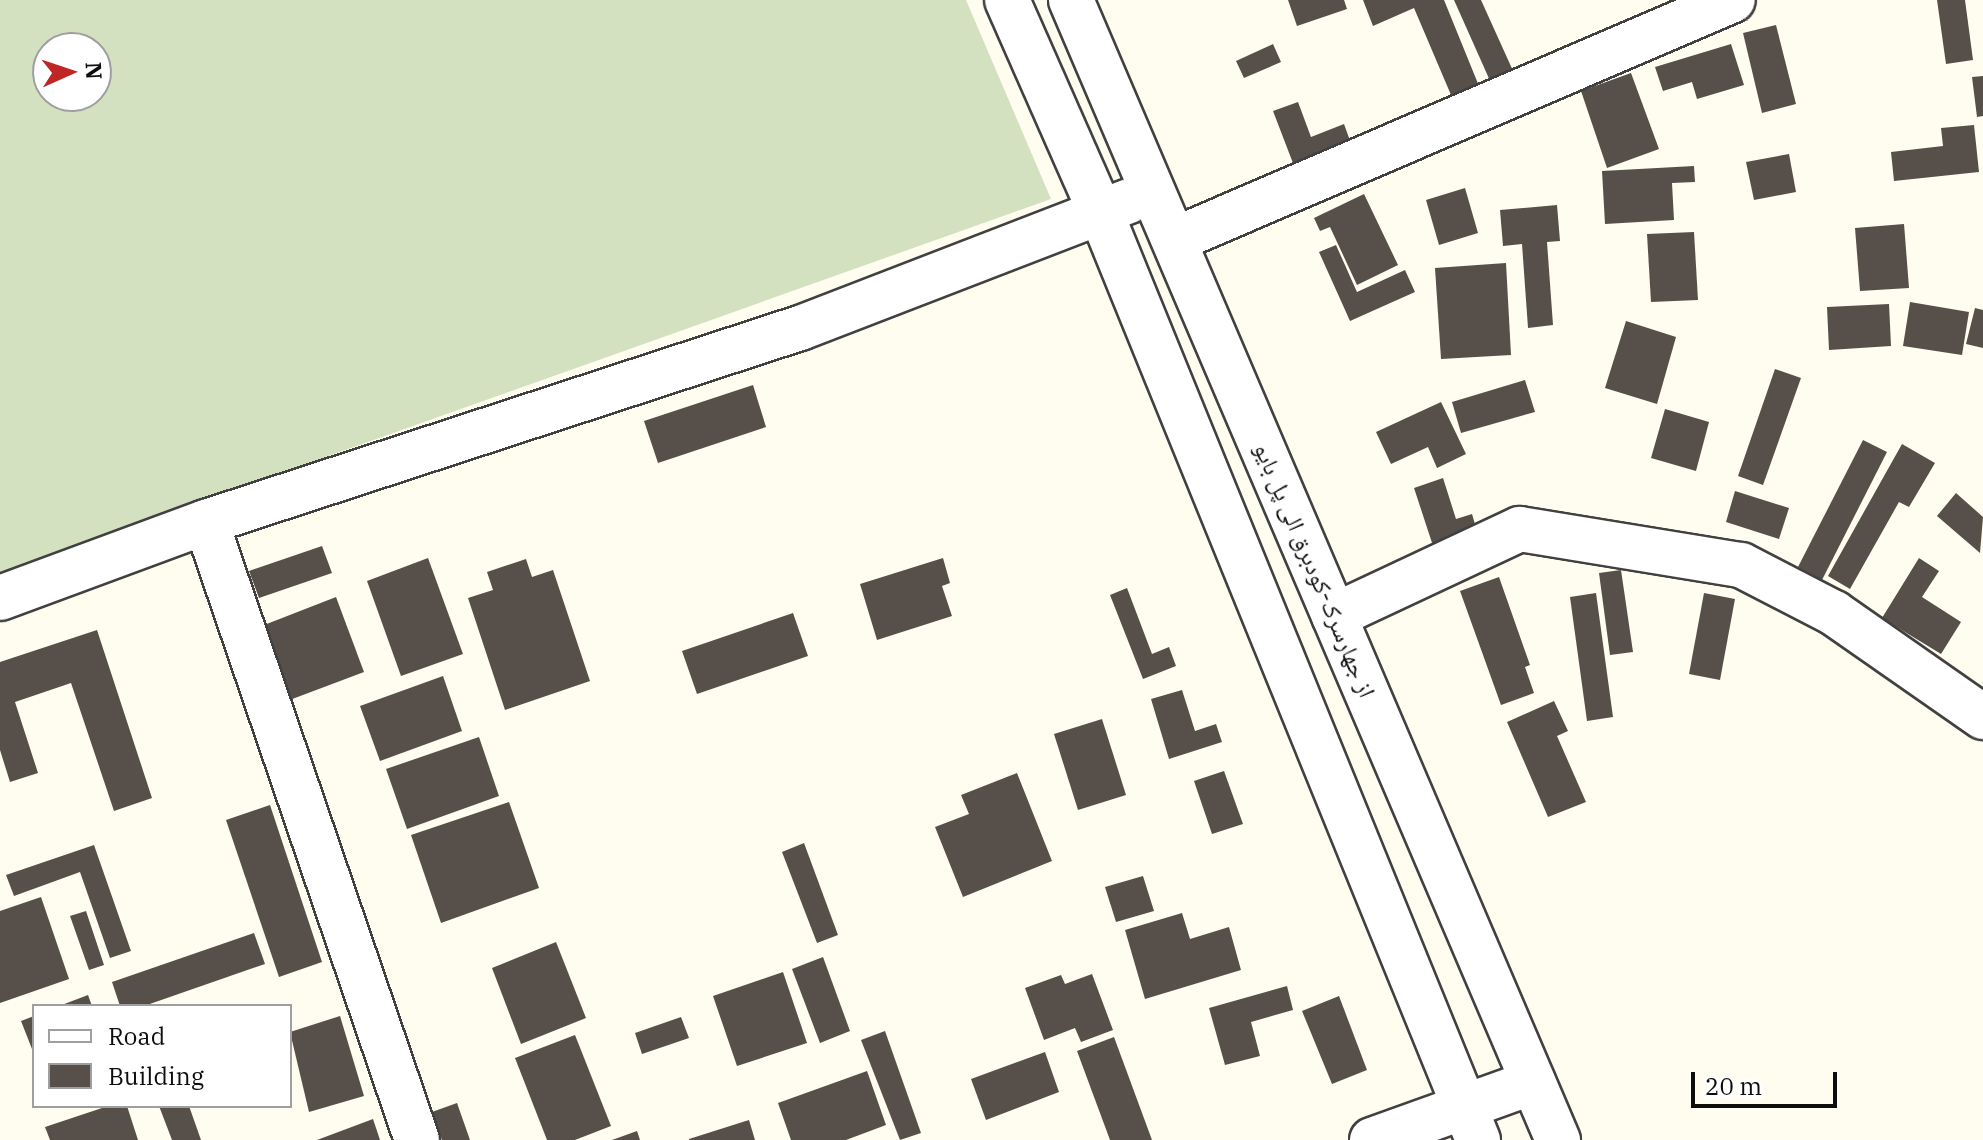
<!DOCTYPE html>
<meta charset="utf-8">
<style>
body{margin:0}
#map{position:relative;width:1983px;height:1140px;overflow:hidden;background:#fffdef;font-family:"IBM Plex Serif","Noto Naskh Arabic",serif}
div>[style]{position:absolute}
.cemetery>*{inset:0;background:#d4e1c0}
.building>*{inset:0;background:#57504a}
.roads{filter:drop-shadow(2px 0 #414141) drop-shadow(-2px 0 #414141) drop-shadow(0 2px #414141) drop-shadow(0 -2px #414141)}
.minor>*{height:44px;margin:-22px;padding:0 22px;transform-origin:22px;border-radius:22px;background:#fff}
span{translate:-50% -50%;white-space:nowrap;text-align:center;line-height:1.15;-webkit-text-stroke:8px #fff;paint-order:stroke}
.street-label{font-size:24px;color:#0e0e0e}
.legend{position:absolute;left:32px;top:1004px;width:260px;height:104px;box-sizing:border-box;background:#fff;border:2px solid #9f9f9f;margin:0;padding:10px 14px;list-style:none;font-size:24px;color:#0e0e0e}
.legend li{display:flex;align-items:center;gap:16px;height:40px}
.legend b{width:40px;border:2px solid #9f9f9f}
.north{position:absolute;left:32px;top:32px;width:80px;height:80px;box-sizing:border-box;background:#fff;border:2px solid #9f9f9f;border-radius:50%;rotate:87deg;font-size:22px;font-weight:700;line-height:32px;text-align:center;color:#0e0e0e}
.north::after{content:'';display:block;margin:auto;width:28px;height:36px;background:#bf2725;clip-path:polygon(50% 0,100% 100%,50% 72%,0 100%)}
.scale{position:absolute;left:1691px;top:1072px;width:146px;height:36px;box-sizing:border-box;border:4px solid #0e0e0e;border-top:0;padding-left:10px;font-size:24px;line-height:28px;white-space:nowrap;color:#0e0e0e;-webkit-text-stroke:6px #fff;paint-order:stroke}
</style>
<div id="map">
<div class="cemetery">
<div style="clip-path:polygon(evenodd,0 0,966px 0,1051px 199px,0 573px,0 0,48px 48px,96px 48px,96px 96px,48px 96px,48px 48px)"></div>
</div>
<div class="building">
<div style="clip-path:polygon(1288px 0,1344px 0,1347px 9px,1297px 26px)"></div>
<div style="clip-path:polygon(1363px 0,1444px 0,1481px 91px,1454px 102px,1414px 8px,1373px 26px)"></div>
<div style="clip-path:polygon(1454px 0,1481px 0,1514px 73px,1491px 83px)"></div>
<div style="clip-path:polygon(1937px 0,1965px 0,1973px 60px,1946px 64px)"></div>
<div style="clip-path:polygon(1776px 25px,1796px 104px,1762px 113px,1743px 33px)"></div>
<div style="clip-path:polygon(1273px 44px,1281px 62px,1244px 78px,1236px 61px)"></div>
<div style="clip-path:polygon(1731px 44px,1744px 85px,1697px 99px,1692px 82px,1663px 91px,1655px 67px)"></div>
<div style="clip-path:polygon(1631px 73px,1659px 149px,1607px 168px,1581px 91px)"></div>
<div style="clip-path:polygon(1983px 76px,1983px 116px,1977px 117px,1972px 77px)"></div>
<div style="clip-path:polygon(1298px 102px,1311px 137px,1344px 124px,1353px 149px,1296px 171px,1273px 111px)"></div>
<div style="clip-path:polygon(1974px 125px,1979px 172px,1894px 181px,1891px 152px,1943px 146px,1941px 128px)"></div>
<div style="clip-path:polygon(1789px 154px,1796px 192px,1754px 200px,1746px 162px)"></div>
<div style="clip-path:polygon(1694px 166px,1695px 182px,1672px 183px,1674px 220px,1605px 224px,1602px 171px)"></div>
<div style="clip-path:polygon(1465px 188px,1478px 233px,1439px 245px,1426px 200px)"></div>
<div style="clip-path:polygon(1364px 194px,1398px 265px,1357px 285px,1330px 227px,1320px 231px,1314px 218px)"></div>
<div style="clip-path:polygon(1557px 205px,1560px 241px,1547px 242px,1553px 325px,1528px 328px,1522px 244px,1503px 246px,1500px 210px)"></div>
<div style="clip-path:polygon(1904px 224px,1909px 288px,1860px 291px,1855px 228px)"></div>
<div style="clip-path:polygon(1694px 232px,1698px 300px,1651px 302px,1647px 234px)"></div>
<div style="clip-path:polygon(1336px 245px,1357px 292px,1405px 270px,1415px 292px,1350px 321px,1319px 252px)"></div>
<div style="clip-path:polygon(1506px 263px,1511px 355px,1441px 359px,1435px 268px)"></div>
<div style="clip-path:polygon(1910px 302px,1969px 312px,1962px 355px,1903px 346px)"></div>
<div style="clip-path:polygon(1889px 304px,1891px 346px,1829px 350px,1827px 307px)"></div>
<div style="clip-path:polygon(1975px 308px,1983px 310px,1983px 348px,1966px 344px)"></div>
<div style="clip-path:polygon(1626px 321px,1676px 337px,1657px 404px,1605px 388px)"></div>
<div style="clip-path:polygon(1775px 369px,1801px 378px,1763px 485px,1738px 476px)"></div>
<div style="clip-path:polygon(1525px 380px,1535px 412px,1461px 433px,1452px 402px)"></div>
<div style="clip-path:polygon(753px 385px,766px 427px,658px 463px,644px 421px)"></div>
<div style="clip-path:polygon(1441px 402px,1466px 454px,1437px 468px,1428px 447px,1391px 464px,1376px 432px)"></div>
<div style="clip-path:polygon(1665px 409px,1709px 422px,1696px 471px,1651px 458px)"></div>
<div style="clip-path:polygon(1863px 440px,1887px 452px,1822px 580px,1798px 567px)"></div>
<div style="clip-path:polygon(1902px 444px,1935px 463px,1909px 507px,1899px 502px,1850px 589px,1828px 576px)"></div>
<div style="clip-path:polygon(1443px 478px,1456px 519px,1472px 514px,1480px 541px,1436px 555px,1414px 488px)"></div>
<div style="clip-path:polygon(1735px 491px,1789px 508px,1779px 539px,1726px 522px)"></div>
<div style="clip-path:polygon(1956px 493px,1983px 517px,1980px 553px,1937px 516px)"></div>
<div style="clip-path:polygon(322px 546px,332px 573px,259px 598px,249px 571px)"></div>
<div style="clip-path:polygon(428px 558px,463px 654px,401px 676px,367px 581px)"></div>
<div style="clip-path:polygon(943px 558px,950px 583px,942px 586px,952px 616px,877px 640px,860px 584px)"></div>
<div style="clip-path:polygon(1919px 558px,1939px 571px,1922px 597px,1961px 622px,1941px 654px,1882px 618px)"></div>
<div style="clip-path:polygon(526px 559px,532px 577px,553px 570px,590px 681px,505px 710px,468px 598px,493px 590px,487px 572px)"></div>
<div style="clip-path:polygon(1621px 570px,1633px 652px,1610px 655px,1599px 573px)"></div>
<div style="clip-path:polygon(1499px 577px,1530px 665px,1525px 667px,1534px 693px,1501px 705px,1460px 591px)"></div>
<div style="clip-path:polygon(1127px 588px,1152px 654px,1169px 647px,1176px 666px,1143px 679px,1110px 595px)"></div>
<div style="clip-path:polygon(1596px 593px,1613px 717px,1587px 721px,1570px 597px)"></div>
<div style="clip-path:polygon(1704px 593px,1735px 599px,1720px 680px,1689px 674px)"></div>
<div style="clip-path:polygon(336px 597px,364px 672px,287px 701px,259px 627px)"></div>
<div style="clip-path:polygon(793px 613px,808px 656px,697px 694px,682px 651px)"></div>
<div style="clip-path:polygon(97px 630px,152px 798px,114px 811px,71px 683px,15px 702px,38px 773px,10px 782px,0 750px,0 662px)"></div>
<div style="clip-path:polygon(443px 676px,462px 731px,380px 761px,360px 706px)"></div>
<div style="clip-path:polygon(1182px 690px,1195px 731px,1216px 724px,1222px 742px,1169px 759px,1151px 699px)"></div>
<div style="clip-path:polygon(1554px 701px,1568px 731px,1557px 736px,1586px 802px,1548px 817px,1507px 722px)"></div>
<div style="clip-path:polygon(1102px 719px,1126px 795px,1078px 810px,1054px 734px)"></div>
<div style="clip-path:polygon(479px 737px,499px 796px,407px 829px,386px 769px)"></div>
<div style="clip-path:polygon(1224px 771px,1243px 824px,1212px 834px,1194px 781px)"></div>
<div style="clip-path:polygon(1017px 773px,1052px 861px,963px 897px,935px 827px,969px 814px,961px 795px)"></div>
<div style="clip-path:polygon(509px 802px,539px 888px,441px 923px,411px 835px)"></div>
<div style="clip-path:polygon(270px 805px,322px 962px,279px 977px,226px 820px)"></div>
<div style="clip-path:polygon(804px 843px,838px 935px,817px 943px,782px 852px)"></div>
<div style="clip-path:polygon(94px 845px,131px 951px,110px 958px,80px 872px,14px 896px,6px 875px)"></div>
<div style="clip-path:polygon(1143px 876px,1154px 911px,1116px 922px,1105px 887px)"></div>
<div style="clip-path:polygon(41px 897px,69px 979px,0 1003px,0 911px)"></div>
<div style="clip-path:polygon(86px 911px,104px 965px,89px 970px,70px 916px)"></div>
<div style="clip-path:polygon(1182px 913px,1190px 939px,1229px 927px,1241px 970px,1145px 999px,1125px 930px)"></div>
<div style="clip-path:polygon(254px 933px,265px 964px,144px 1006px,120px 1006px,112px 982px)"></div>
<div style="clip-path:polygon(556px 942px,586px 1018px,521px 1044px,492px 968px)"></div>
<div style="clip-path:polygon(823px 957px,850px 1031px,820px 1043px,792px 969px)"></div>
<div style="clip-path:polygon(783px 972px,807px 1043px,737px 1066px,713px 996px)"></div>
<div style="clip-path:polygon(1092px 974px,1113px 1030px,1081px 1042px,1075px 1028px,1044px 1040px,1025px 988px,1061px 975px,1065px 984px)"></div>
<div style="clip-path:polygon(1287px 986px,1293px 1010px,1251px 1022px,1260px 1056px,1225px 1065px,1209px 1008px)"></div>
<div style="clip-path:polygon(88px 995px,92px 1006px,59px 1006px)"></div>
<div style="clip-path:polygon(1339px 996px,1367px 1070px,1332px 1084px,1302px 1011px)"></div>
<div style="clip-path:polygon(34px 1016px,34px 1054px,21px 1021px)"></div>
<div style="clip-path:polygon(340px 1016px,364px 1096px,309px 1112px,290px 1032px)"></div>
<div style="clip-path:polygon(681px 1017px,689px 1038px,642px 1054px,635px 1033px)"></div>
<div style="clip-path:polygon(885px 1031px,921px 1133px,900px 1140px,861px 1040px)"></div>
<div style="clip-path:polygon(575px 1035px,611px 1126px,575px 1140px,547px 1140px,515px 1058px)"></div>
<div style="clip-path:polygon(1114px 1037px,1152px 1140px,1110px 1140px,1077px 1051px)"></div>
<div style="clip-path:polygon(1045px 1052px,1059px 1092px,986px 1120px,971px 1079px)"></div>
<div style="clip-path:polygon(867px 1071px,886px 1125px,846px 1140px,791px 1140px,778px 1103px)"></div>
<div style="clip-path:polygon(457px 1103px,470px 1140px,442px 1140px,432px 1112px)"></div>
<div style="clip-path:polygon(108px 1106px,127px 1106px,138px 1140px,50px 1140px,45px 1127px)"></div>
<div style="clip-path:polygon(159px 1106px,189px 1106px,201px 1140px,172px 1140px)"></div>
<div style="clip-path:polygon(373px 1119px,380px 1140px,317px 1140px)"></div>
<div style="clip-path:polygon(749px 1120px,755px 1140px,689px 1140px,689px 1139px)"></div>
<div style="clip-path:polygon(637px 1131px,640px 1140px,612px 1140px)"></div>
</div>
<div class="roads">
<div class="minor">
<div style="left:1007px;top:0;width:233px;rotate:66.2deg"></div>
<div style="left:1101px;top:213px;width:1001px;rotate:67.87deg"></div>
<div style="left:1071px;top:0;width:1240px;rotate:66.87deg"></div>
<div style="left:1174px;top:240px;width:608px;rotate:-23.24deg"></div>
<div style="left:206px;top:522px;width:653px;rotate:71.15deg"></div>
<div style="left:0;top:598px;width:220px;rotate:-20.3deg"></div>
<div style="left:206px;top:522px;width:625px;rotate:-18.09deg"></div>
<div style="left:800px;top:328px;width:353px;rotate:-21.1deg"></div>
<div style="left:1334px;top:616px;width:205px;rotate:-25.1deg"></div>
<div style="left:1520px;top:529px;width:224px;rotate:9.3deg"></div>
<div style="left:1741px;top:565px;width:105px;rotate:27.3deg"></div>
<div style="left:1834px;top:613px;width:182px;rotate:34.9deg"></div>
<div style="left:1372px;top:1140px;width:171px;rotate:-19.8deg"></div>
</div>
</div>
<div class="street-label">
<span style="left:1315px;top:570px;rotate:67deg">از جهارسرک-کودبرق الی پل بایو</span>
</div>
<ul class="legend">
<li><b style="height:10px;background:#fff"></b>Road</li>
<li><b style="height:22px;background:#57504a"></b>Building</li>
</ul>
<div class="north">N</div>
<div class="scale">20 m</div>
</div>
